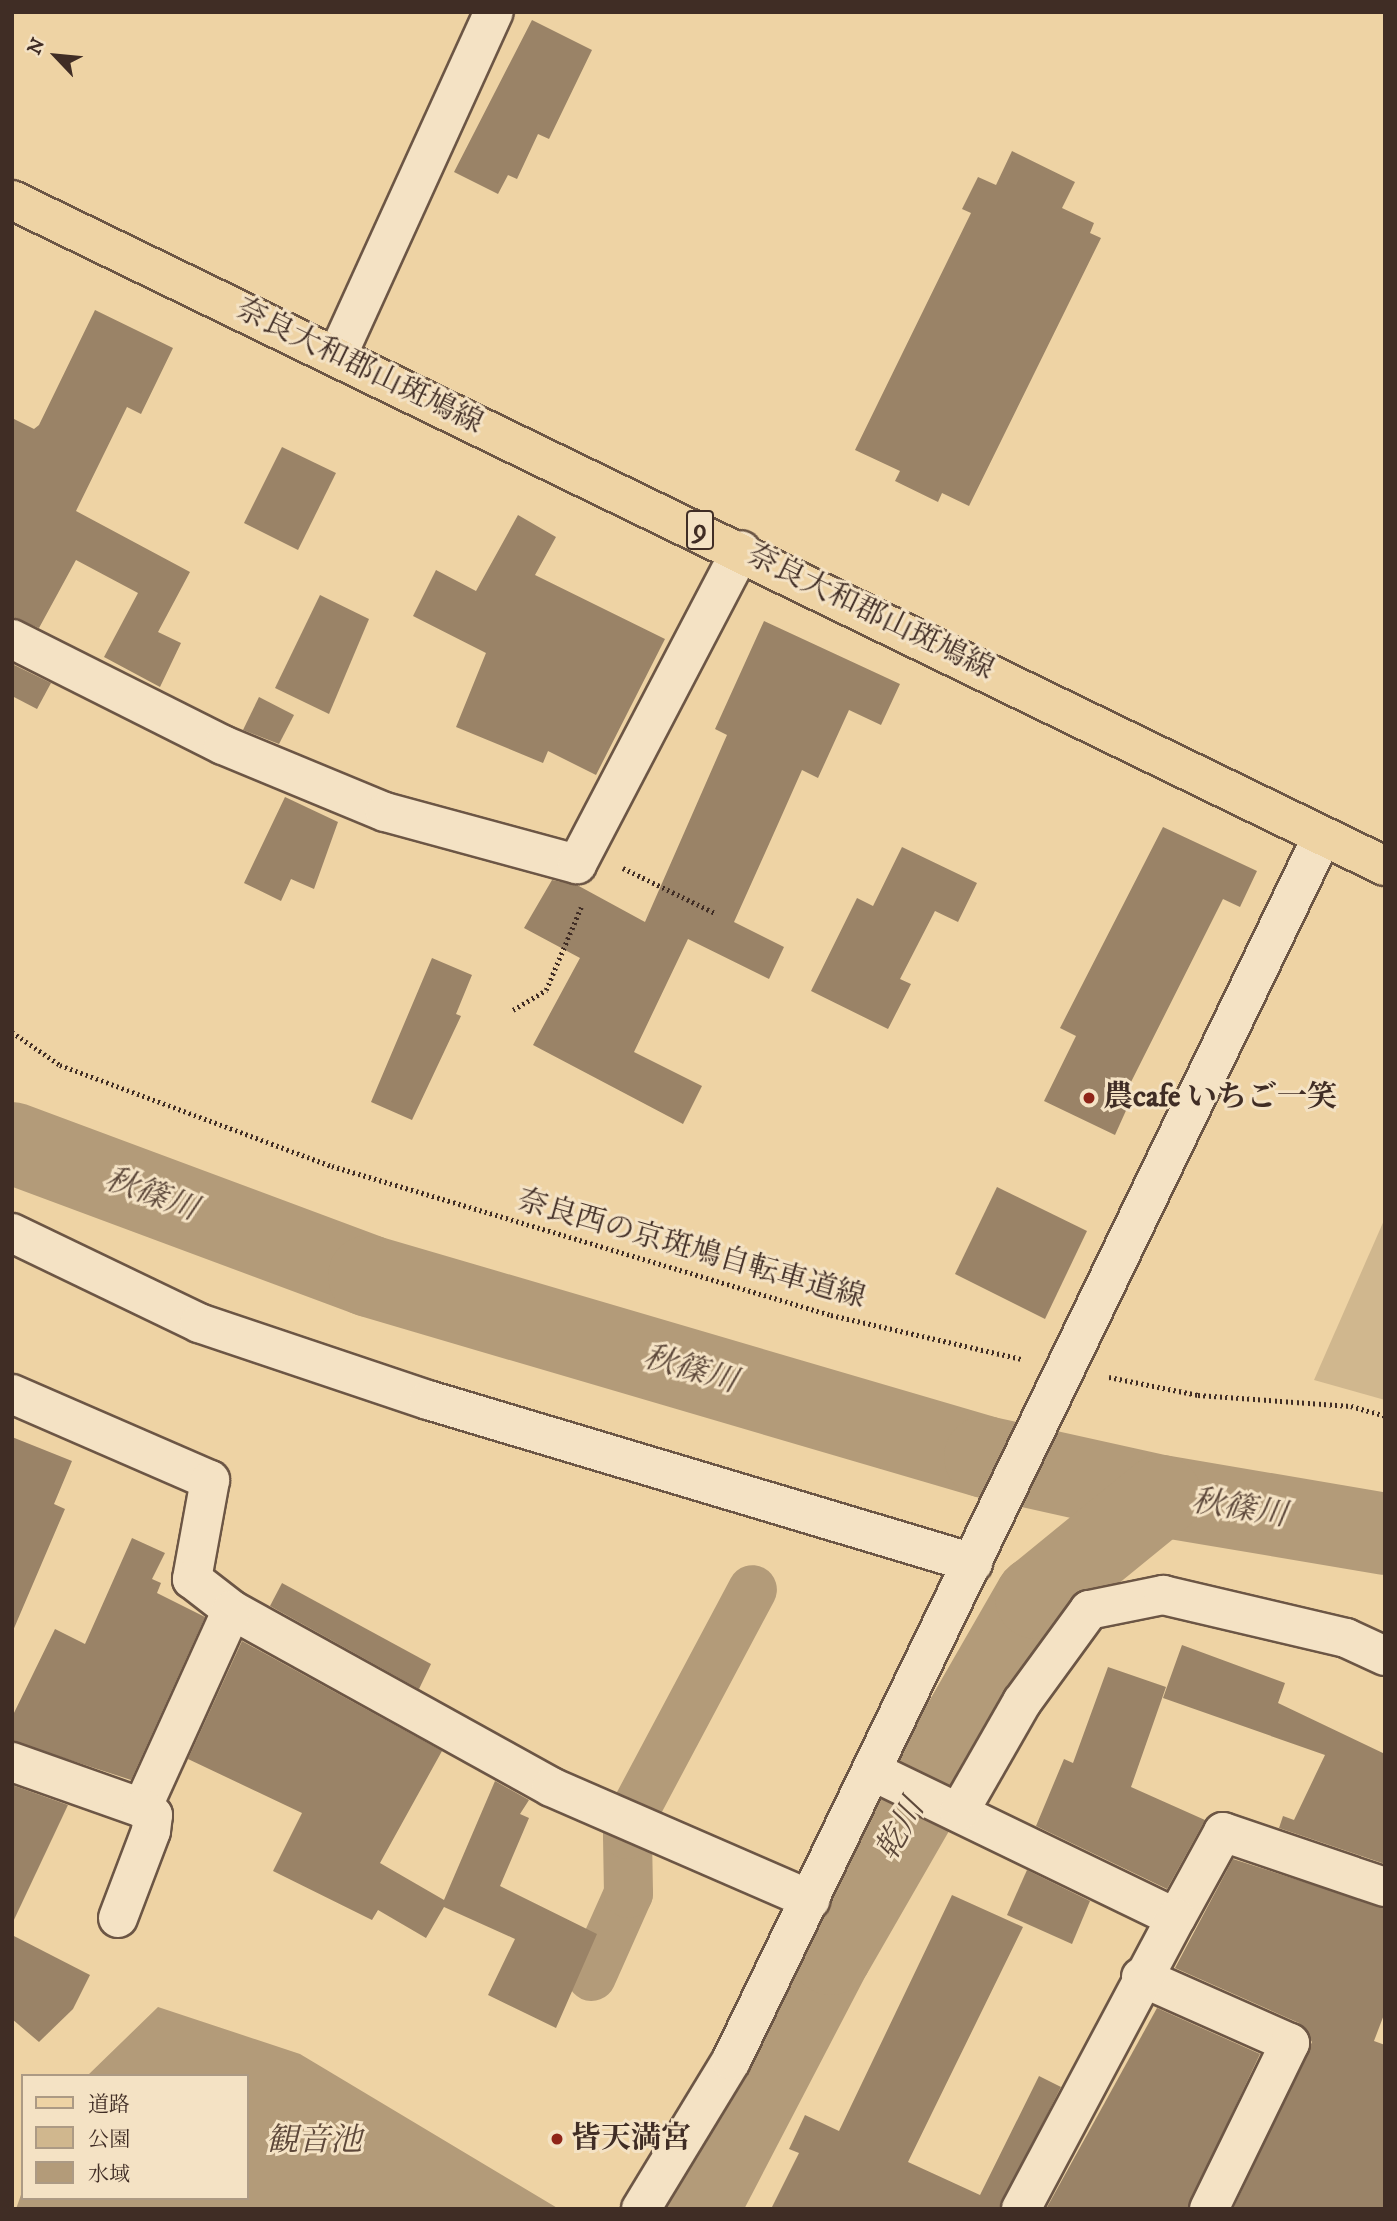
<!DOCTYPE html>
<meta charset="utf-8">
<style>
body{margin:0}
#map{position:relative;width:1397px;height:2221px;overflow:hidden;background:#eed3a4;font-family:"IM FELL DW Pica","Noto Serif JP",serif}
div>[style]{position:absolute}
.green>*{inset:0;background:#d0b78e}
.water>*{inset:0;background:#b39b79}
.canal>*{height:49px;margin:-24.5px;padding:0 24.5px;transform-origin:24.5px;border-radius:24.5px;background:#b39b79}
.river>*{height:82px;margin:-41px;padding:0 41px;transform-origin:41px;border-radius:41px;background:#b39b79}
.building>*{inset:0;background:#9a8367}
.path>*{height:4.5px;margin-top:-2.25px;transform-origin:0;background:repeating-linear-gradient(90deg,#402d25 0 2px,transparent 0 5.5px)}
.roads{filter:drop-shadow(2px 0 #6c5645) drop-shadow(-2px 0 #6c5645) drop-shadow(0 2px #6c5645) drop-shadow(0 -2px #6c5645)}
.minor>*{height:38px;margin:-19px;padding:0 19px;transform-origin:19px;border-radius:19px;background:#f4e2c4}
.major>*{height:38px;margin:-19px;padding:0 19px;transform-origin:19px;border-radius:19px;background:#eed3a4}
.dots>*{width:19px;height:19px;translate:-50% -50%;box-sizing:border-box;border:4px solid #f4e2c4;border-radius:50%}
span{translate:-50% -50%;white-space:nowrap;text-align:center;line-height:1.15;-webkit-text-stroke:6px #f4e2c4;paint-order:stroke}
.shield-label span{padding:2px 5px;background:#f4e2c4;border:2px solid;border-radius:5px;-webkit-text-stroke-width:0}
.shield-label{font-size:28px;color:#402d25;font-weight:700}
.street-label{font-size:30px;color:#402d25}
.poi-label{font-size:30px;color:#402d25;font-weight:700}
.left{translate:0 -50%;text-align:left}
.water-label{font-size:32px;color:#5d483a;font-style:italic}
.frame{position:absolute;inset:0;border:14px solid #402d25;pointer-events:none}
.legend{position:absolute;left:21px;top:2074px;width:228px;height:126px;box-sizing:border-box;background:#f4e2c4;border:2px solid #ac9a84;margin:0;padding:9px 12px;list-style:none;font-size:21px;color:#402d25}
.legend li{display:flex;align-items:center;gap:14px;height:35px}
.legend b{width:35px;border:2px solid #ac9a84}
.north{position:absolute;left:21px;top:21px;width:70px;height:70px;-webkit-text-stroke:5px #f4e2c4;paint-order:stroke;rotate:296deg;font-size:19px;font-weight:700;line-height:28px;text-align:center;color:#402d25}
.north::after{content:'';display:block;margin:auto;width:24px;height:32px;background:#402d25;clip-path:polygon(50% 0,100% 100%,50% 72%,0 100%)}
</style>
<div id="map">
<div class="green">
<div style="clip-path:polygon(1385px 1218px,1385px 1400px,1314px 1380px)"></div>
</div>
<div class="water">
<div style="clip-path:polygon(158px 2007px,300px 2054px,559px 2209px,16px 2209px,23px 2189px,23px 2198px,247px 2198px,247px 2076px,87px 2076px)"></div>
</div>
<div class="canal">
<div style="left:591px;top:1976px;width:91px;rotate:-66deg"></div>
<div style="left:628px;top:1893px;width:59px;rotate:-91deg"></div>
<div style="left:627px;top:1834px;width:26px;rotate:-72deg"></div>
<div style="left:635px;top:1809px;width:249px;rotate:-62deg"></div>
</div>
<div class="river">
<div style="left:12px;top:1143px;width:381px;rotate:20.4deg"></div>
<div style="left:369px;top:1276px;width:642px;rotate:16.37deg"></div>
<div style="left:985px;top:1457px;width:180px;rotate:12.5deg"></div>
<div style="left:1161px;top:1496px;width:227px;rotate:9.6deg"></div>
<div style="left:698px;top:2209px;width:288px;rotate:-62.5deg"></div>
<div style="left:831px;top:1954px;width:411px;rotate:-60.1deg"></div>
<div style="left:1036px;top:1598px;width:161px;rotate:-39.2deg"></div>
</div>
<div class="building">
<div style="clip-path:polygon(532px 20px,592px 50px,549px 139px,538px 134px,517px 179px,508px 175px,498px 194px,454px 172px)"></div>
<div style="clip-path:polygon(1012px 151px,1075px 182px,1062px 208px,1094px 223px,1090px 233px,1101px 238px,969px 506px,942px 493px,938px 502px,895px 481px,900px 471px,855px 450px,971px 213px,962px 209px,978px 177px,996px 185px)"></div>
<div style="clip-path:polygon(95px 310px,173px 348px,141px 414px,127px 407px,76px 511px,190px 572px,158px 632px,181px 643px,160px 687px,104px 657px,138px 593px,76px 560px,39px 628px,12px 617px,12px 418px,34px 429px,39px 425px)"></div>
<div style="clip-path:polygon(282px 447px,336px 473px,298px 550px,244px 523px)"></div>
<div style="clip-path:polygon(518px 515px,556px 537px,535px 575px,665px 639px,596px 775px,548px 751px,543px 763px,456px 727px,486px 653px,413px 616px,436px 570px,476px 591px)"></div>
<div style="clip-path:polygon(320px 595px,369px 619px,329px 714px,275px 688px)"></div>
<div style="clip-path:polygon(764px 621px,900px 684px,881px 725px,849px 710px,818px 778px,802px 770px,778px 824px,734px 922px,784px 947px,769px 979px,688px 939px,634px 1052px,702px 1086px,683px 1124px,533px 1045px,580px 958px,524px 928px,552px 880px,577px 885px,645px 922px,727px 735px,715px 729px)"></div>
<div style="clip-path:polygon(12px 664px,51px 683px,37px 709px,12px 696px)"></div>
<div style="clip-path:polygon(259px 697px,294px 715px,279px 744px,243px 730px)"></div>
<div style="clip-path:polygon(285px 797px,338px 822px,314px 889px,291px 879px,281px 901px,244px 883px)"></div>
<div style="clip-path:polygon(1163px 827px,1257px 871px,1240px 907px,1223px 899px,1126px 1092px,1133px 1095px,1115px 1135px,1044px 1101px,1076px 1036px,1060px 1028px)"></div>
<div style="clip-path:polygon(902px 847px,977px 883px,958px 922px,935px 911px,900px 979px,911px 984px,888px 1029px,811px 991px,857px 898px,873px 906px)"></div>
<div style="clip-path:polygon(432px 958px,472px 975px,456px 1014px,461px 1016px,412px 1120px,371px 1102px)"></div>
<div style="clip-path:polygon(997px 1187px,1087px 1231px,1045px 1319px,955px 1274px)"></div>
<div style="clip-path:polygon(12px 1437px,72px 1461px,54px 1504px,65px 1509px,12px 1633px)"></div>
<div style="clip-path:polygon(132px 1538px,165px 1553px,152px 1579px,161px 1583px,157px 1593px,205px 1617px,131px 1780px,12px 1741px,12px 1717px,55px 1629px,85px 1644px)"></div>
<div style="clip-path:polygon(282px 1583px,431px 1664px,419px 1689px,270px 1606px)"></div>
<div style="clip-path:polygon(242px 1641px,442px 1751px,380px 1863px,444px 1900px,495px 1781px,529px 1800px,520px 1814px,529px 1818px,500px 1886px,597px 1934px,556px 2028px,488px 1995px,515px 1939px,444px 1907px,426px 1938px,378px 1910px,372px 1920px,273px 1871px,302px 1813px,188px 1759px)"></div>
<div style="clip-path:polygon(1182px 1645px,1285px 1683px,1278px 1703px,1385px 1754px,1385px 1864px,1279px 1828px,1283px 1816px,1294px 1820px,1325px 1755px,1163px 1698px)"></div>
<div style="clip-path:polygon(1108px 1667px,1166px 1687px,1131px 1787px,1205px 1820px,1167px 1889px,1036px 1826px,1064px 1759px,1073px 1763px)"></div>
<div style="clip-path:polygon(12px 1785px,68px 1805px,12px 1924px)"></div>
<div style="clip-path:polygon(1233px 1859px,1385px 1908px,1385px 2012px,1374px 2041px,1385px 2045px,1385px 2209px,1233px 2209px,1312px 2042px,1299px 2023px,1175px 1968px)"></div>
<div style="clip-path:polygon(1027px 1870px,1090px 1901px,1072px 1944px,1007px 1915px)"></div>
<div style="clip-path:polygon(952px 1895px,1023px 1927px,908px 2162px,980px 2195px,1039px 2076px,1061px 2087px,999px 2209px,771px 2209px,799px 2153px,789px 2149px,805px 2115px,839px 2131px)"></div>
<div style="clip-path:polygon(12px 1935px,90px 1975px,73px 2009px,39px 2042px,12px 2019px)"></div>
<div style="clip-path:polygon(1157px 2008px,1260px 2054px,1187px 2209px,1046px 2209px)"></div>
</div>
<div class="path">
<div style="left:623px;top:868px;width:102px;rotate:26.1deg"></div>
<div style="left:513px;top:1010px;width:39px;rotate:-31deg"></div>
<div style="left:546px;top:990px;width:90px;rotate:-67.1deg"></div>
<div style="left:12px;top:1032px;width:58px;rotate:34.5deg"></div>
<div style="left:60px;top:1065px;width:290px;rotate:20.4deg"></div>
<div style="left:332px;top:1166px;width:521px;rotate:16.63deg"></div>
<div style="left:831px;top:1315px;width:196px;rotate:13deg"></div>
<div style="left:1109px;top:1377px;width:91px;rotate:11.4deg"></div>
<div style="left:1198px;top:1395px;width:153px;rotate:4.1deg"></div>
<div style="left:1351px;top:1406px;width:35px;rotate:16deg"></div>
</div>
<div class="roads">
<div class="minor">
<div style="left:337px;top:356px;width:378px;rotate:-65.5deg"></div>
<div style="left:12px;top:639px;width:236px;rotate:26.7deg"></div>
<div style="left:223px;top:745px;width:175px;rotate:22.5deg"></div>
<div style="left:385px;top:812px;width:199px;rotate:15.2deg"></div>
<div style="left:577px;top:864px;width:354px;rotate:-62.4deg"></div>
<div style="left:12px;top:1233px;width:208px;rotate:25.7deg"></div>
<div style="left:199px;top:1323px;width:242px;rotate:18.6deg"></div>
<div style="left:428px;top:1400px;width:569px;rotate:16.65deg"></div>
<div style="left:12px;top:1394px;width:216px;rotate:23.5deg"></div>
<div style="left:210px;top:1480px;width:101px;rotate:100.3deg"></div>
<div style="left:192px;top:1579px;width:51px;rotate:37.8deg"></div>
<div style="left:232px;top:1610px;width:365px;rotate:29deg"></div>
<div style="left:551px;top:1787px;width:283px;rotate:23.5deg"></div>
<div style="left:12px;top:1762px;width:138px;rotate:19.5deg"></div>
<div style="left:142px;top:1808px;width:217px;rotate:-65.6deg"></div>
<div style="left:874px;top:1772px;width:335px;rotate:25.8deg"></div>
<div style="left:1176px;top:1918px;width:98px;rotate:-61.3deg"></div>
<div style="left:1223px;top:1832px;width:171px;rotate:18.8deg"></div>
<div style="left:959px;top:1812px;width:127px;rotate:-60.2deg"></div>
<div style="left:1022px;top:1702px;width:114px;rotate:-53.9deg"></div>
<div style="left:1089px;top:1610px;width:76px;rotate:-11.5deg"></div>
<div style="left:1163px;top:1595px;width:188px;rotate:13.2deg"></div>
<div style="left:1346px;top:1638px;width:43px;rotate:24.8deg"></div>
<div style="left:118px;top:1918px;width:93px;rotate:-69.2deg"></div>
<div style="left:151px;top:1831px;width:16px;rotate:-83deg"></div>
<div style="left:153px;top:1815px;width:13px;rotate:-148deg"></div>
<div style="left:1141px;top:1977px;width:163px;rotate:23.9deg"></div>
<div style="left:1290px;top:2043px;width:185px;rotate:116deg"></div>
<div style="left:641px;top:2209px;width:173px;rotate:-58.7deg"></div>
<div style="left:731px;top:2061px;width:1359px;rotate:-64.23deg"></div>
<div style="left:1021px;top:2209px;width:330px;rotate:-62deg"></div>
</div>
<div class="major">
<div style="left:12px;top:200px;width:1526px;rotate:25.88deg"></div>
</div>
</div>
<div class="dots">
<div style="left:1089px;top:1098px;background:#8f2418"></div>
<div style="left:557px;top:2139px;background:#8f2418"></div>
</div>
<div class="shield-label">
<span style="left:700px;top:530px">9</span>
</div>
<div class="street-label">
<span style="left:359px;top:367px;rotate:26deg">奈良大和郡山斑鳩線</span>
<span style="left:870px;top:613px;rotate:26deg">奈良大和郡山斑鳩線</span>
<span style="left:691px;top:1250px;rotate:16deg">奈良西の京斑鳩自転車道線</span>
</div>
<div class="poi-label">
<span class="left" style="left:1103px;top:1098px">農cafe いちご一笑</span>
<span class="left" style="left:571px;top:2139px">皆天満宮</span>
</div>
<div class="water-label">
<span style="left:151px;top:1195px;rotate:20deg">秋篠川</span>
<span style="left:690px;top:1370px;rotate:16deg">秋篠川</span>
<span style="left:1239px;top:1509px;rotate:9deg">秋篠川</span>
<span style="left:901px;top:1830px;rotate:-61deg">乾川</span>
<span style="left:314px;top:2141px">観音池</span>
</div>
<div class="frame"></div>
<ul class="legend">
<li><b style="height:9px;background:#eed3a4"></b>道路</li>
<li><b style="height:19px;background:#d0b78e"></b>公園</li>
<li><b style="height:19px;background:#b39b79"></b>水域</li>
</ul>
<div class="north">N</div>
</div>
